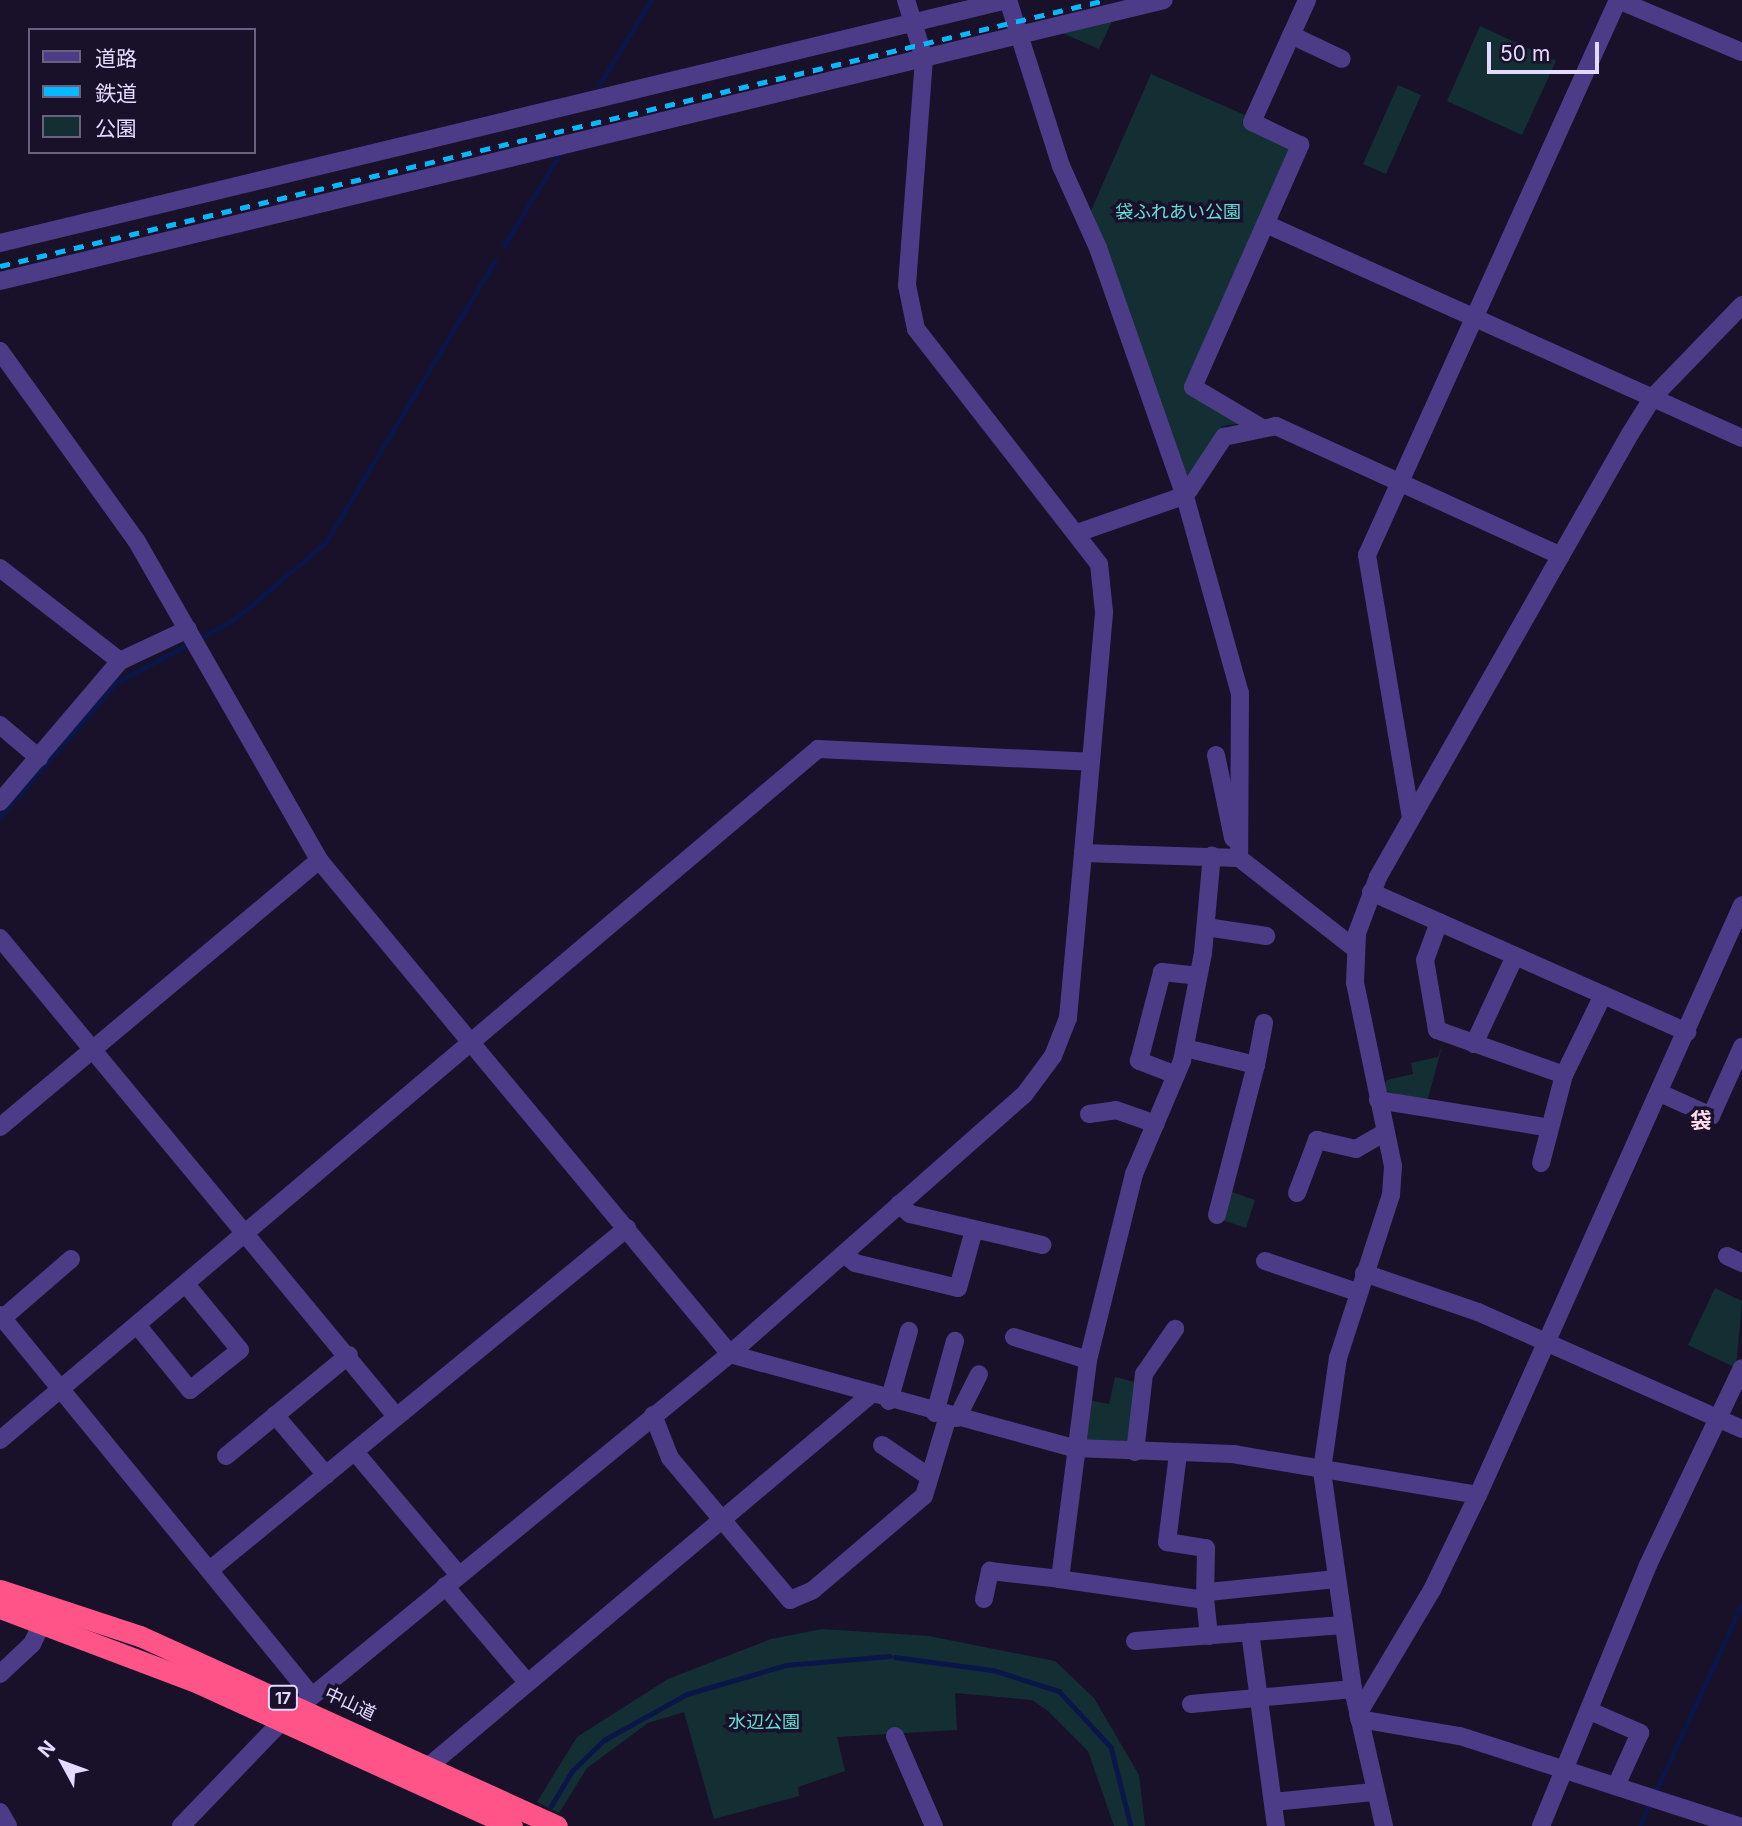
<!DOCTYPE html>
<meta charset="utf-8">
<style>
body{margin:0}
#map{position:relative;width:1742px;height:1826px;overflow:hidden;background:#19102a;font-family:Inter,"Noto Sans JP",sans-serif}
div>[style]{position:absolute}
.green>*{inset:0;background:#132f34}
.stream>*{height:4.5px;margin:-2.25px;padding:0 2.25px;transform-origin:2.25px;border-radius:2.25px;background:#0b1648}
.minor>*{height:18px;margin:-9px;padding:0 9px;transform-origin:9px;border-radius:9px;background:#4c3c88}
.highway>*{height:21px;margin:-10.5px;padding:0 10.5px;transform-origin:10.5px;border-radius:10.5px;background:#ff5488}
.rail>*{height:4.5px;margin-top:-2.25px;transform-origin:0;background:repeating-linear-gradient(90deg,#06b9fe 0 10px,transparent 0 19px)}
span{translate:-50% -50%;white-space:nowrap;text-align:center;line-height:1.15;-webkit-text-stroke:7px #19102a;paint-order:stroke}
.shield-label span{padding:2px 5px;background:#19102a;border:2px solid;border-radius:5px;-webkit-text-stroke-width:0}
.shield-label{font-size:16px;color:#e4d9ff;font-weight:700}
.park-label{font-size:18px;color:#64e0d7}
.street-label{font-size:18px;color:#e4d9ff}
.quarter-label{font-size:21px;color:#ffdbeb;font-weight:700}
.legend{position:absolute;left:28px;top:28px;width:228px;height:126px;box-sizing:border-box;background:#19102a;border:2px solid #6a607f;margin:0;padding:9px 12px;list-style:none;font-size:21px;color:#e4d9ff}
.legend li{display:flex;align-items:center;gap:14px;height:35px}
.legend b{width:35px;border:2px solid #6a607f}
.north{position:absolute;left:28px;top:1728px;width:70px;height:70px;-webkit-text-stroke:5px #19102a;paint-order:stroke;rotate:311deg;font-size:19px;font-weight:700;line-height:28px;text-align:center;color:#e4d9ff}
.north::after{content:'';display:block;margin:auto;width:24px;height:32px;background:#e4d9ff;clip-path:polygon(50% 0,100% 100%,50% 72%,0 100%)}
.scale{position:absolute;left:1487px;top:42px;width:112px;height:32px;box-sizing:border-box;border:4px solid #e4d9ff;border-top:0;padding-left:9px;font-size:21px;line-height:24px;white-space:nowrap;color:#e4d9ff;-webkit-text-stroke:5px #19102a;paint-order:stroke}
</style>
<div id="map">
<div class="green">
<div style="clip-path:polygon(1113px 19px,1099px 49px,1060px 32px)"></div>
<div style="clip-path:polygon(1480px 26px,1556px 61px,1522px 135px,1447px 101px)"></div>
<div style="clip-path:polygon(1151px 74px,1245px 115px,1242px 123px,1294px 150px,1185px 391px,1243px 423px,1222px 426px,1184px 484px,1090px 213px)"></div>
<div style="clip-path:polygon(1398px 85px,1421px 95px,1386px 174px,1363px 164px)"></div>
<div style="clip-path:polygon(1444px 1039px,1427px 1102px,1383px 1090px,1387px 1080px,1413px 1074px,1411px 1063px,1438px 1057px)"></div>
<div style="clip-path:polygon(1229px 1191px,1255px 1200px,1246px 1228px,1219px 1219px)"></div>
<div style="clip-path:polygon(1715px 1288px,1742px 1301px,1736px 1368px,1688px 1345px)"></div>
<div style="clip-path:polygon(1115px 1377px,1139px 1383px,1129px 1448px,1083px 1443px,1089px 1400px,1109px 1404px)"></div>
<div style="clip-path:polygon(822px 1629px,929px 1636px,1055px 1661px,1094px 1698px,1139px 1775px,1145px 1826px,1114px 1826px,1088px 1751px,1048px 1711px,1032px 1700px,955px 1693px,957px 1730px,837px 1737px,845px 1771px,798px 1787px,799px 1796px,714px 1819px,684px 1712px,648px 1723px,587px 1768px,559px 1813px,537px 1802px,577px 1737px,668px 1679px,771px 1639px)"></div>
</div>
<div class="stream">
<div style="left:599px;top:85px;width:100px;rotate:-58.5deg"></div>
<div style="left:504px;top:246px;width:109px;rotate:-58.9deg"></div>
<div style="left:198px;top:639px;width:42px;rotate:-28.4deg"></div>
<div style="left:235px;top:619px;width:119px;rotate:-40.2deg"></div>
<div style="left:326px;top:542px;width:328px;rotate:-59deg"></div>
<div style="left:0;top:817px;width:179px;rotate:-49.1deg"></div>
<div style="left:117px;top:682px;width:84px;rotate:-27.8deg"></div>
<div style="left:895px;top:1657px;width:99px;rotate:7.6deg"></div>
<div style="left:993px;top:1670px;width:69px;rotate:17.7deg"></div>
<div style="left:1059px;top:1691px;width:76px;rotate:47.1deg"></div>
<div style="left:1111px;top:1747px;width:81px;rotate:75.8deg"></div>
<div style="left:1655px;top:1793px;width:208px;rotate:-65.3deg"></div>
<div style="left:551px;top:1806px;width:41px;rotate:-59deg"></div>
<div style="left:572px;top:1771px;width:45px;rotate:-44.1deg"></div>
<div style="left:604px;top:1740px;width:95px;rotate:-29deg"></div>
<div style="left:687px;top:1694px;width:103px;rotate:-16.3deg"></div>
<div style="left:786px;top:1665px;width:104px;rotate:-4.9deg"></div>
<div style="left:1640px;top:1826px;width:24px;rotate:-68deg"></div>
</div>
<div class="minor">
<div style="left:1008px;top:0;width:174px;rotate:72.3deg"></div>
<div style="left:1061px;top:166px;width:90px;rotate:65.7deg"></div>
<div style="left:1098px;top:248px;width:260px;rotate:70.7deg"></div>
<div style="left:1184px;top:493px;width:208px;rotate:74.4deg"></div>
<div style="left:1240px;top:693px;width:165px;rotate:90.3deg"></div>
<div style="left:1618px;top:0;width:134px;rotate:22.8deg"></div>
<div style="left:1291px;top:35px;width:56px;rotate:25.2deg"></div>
<div style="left:1266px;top:224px;width:522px;rotate:24.21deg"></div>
<div style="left:0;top:243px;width:1036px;rotate:-13.57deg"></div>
<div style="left:0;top:281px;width:1197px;rotate:-13.57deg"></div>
<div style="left:0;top:351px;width:233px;rotate:54.3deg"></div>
<div style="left:136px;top:540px;width:369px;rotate:60.2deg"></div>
<div style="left:319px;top:860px;width:643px;rotate:50.24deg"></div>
<div style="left:730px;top:1354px;width:357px;rotate:15.3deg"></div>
<div style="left:1074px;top:1448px;width:159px;rotate:2.2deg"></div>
<div style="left:1233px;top:1454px;width:248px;rotate:9.5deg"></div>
<div style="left:1262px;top:428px;width:80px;rotate:-149.3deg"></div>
<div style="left:1193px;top:387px;width:265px;rotate:-66.1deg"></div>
<div style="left:1300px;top:145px;width:53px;rotate:-154.4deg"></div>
<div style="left:1252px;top:122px;width:134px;rotate:-65.7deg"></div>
<div style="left:1080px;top:532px;width:101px;rotate:-19.2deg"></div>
<div style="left:1175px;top:499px;width:17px;rotate:-33deg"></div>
<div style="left:1189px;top:490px;width:64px;rotate:-56.6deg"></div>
<div style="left:1224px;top:437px;width:53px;rotate:-11.9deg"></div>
<div style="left:1276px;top:426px;width:313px;rotate:24.5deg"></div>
<div style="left:0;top:568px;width:152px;rotate:37.8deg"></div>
<div style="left:120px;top:661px;width:75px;rotate:-25.2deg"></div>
<div style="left:0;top:725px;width:51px;rotate:40.2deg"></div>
<div style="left:1216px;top:755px;width:85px;rotate:78.4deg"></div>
<div style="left:0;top:802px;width:185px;rotate:-49.6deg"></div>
<div style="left:1411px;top:818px;width:267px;rotate:-99.5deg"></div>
<div style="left:1367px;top:555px;width:609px;rotate:-65.67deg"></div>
<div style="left:1083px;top:853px;width:156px;rotate:1.8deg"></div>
<div style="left:1239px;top:858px;width:146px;rotate:38deg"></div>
<div style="left:1371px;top:892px;width:346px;rotate:23.9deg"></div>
<div style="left:1439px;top:922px;width:40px;rotate:110.2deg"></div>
<div style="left:1425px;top:960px;width:71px;rotate:80.3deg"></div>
<div style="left:1437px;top:1030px;width:135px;rotate:19.5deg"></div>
<div style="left:1206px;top:927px;width:61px;rotate:8.5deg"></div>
<div style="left:0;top:938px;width:621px;rotate:50.36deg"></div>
<div style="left:1474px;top:1044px;width:97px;rotate:-65deg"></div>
<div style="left:1185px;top:1048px;width:73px;rotate:13.5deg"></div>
<div style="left:1256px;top:1065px;width:155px;rotate:104.6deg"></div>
<div style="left:1256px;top:1065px;width:43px;rotate:-79.2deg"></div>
<div style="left:1176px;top:1075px;width:40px;rotate:-159deg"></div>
<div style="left:1139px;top:1061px;width:92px;rotate:-75.5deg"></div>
<div style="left:1162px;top:972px;width:36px;rotate:6deg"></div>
<div style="left:1660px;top:1093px;width:56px;rotate:24.3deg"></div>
<div style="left:1711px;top:1116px;width:76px;rotate:-65.8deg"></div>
<div style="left:1378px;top:1100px;width:174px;rotate:9.2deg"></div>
<div style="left:1089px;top:1114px;width:27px;rotate:-8deg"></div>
<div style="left:1116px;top:1110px;width:42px;rotate:19.3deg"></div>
<div style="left:0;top:1127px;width:416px;rotate:-39.9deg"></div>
<div style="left:1541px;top:1163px;width:91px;rotate:-75.4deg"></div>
<div style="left:1564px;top:1075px;width:89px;rotate:-64deg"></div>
<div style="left:1297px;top:1193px;width:57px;rotate:-69.3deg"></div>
<div style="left:1317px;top:1140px;width:40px;rotate:13deg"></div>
<div style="left:1356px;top:1149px;width:34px;rotate:-30deg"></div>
<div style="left:899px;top:1204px;width:15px;rotate:42deg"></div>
<div style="left:910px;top:1214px;width:136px;rotate:13.2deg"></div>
<div style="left:844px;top:1254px;width:14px;rotate:39deg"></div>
<div style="left:855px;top:1263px;width:106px;rotate:13.6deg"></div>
<div style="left:958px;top:1288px;width:60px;rotate:-74.6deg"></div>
<div style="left:1727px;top:1256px;width:17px;rotate:25deg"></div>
<div style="left:1265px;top:1261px;width:97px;rotate:18.6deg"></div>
<div style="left:1364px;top:1273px;width:120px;rotate:18.9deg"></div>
<div style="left:1478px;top:1312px;width:289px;rotate:23.9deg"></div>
<div style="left:0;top:1315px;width:492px;rotate:50.7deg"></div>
<div style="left:3px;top:1318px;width:90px;rotate:-40.9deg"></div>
<div style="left:137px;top:1325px;width:84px;rotate:50.8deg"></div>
<div style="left:190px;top:1390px;width:64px;rotate:-38.7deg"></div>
<div style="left:240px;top:1350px;width:80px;rotate:-129.4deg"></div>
<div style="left:1014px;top:1337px;width:77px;rotate:17.3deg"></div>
<div style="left:889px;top:1401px;width:73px;rotate:-74.1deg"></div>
<div style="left:935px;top:1413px;width:75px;rotate:-74.5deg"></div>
<div style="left:275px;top:1415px;width:79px;rotate:49.6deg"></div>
<div style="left:653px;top:1415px;width:46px;rotate:68.4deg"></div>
<div style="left:670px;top:1458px;width:186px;rotate:49.8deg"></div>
<div style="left:790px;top:1600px;width:25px;rotate:-23deg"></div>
<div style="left:813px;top:1590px;width:145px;rotate:-40.3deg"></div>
<div style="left:924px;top:1496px;width:84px;rotate:-73.3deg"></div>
<div style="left:957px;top:1418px;width:49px;rotate:-63.4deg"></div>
<div style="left:0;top:1440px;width:1071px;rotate:-40.19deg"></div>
<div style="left:818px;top:749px;width:273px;rotate:2.7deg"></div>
<div style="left:882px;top:1445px;width:55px;rotate:34deg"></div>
<div style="left:355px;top:1452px;width:161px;rotate:49.8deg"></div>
<div style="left:1135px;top:1452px;width:79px;rotate:-83.4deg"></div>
<div style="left:1144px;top:1374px;width:55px;rotate:-55.4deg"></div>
<div style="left:1178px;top:1454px;width:89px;rotate:97.1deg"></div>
<div style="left:1167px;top:1542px;width:39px;rotate:9deg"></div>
<div style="left:1206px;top:1548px;width:52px;rotate:91.1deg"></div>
<div style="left:226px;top:1456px;width:159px;rotate:-39.4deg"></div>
<div style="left:211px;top:1569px;width:538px;rotate:-39.34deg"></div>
<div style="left:445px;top:1586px;width:125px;rotate:49.5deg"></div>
<div style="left:1208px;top:1592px;width:129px;rotate:-5.8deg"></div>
<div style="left:984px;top:1599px;width:29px;rotate:-78deg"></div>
<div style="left:990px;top:1571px;width:70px;rotate:6.5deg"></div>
<div style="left:1250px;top:1632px;width:196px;rotate:82.4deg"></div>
<div style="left:1209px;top:1636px;width:36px;rotate:-96deg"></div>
<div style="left:1205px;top:1600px;width:147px;rotate:-171.8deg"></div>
<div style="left:1060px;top:1579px;width:221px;rotate:-82.7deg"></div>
<div style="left:1088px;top:1360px;width:192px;rotate:-76.1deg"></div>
<div style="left:1134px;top:1174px;width:123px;rotate:-67deg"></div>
<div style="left:1182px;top:1061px;width:110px;rotate:-79deg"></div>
<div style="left:1203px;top:953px;width:98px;rotate:-84.8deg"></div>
<div style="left:1135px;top:1641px;width:208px;rotate:-4.4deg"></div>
<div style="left:0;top:1674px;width:44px;rotate:-43.2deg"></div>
<div style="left:32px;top:1644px;width:25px;rotate:-64deg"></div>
<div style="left:1191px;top:1704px;width:163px;rotate:-5.3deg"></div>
<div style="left:1590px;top:1711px;width:55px;rotate:23.7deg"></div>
<div style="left:1640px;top:1733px;width:58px;rotate:114.4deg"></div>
<div style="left:1358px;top:1714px;width:144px;rotate:-59.2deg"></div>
<div style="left:1432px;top:1590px;width:106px;rotate:-64.2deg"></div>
<div style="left:1478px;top:1495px;width:646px;rotate:-65.89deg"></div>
<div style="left:1359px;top:1719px;width:102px;rotate:9.6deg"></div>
<div style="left:1460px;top:1736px;width:293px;rotate:17.9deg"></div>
<div style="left:895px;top:1736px;width:98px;rotate:66.6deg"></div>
<div style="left:429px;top:1766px;width:575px;rotate:-40.06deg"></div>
<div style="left:1273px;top:1802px;width:101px;rotate:-5.7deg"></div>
<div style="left:0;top:1812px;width:16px;rotate:60deg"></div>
<div style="left:181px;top:1826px;width:147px;rotate:-46.1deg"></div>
<div style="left:283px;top:1720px;width:578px;rotate:-39.31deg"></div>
<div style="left:730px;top:1354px;width:392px;rotate:-41.4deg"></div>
<div style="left:1024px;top:1095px;width:49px;rotate:-53.4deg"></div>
<div style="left:1053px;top:1056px;width:41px;rotate:-68.5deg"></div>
<div style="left:1068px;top:1018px;width:166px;rotate:-84.8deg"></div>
<div style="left:1083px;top:853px;width:242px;rotate:-85deg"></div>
<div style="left:1104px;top:612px;width:48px;rotate:-95.9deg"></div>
<div style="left:1099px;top:564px;width:298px;rotate:-127.9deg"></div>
<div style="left:916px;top:329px;width:45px;rotate:-101.6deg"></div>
<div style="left:907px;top:285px;width:228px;rotate:-85.7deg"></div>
<div style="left:924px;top:58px;width:61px;rotate:-107.2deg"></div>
<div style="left:1384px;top:1826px;width:140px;rotate:-102.8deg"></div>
<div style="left:1353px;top:1689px;width:221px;rotate:-98.1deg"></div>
<div style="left:1322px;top:1470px;width:113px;rotate:-81.9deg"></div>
<div style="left:1338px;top:1358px;width:171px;rotate:-72deg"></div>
<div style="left:1391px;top:1195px;width:29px;rotate:-86deg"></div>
<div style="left:1393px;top:1166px;width:187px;rotate:-101.7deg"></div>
<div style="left:1355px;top:983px;width:50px;rotate:-87.7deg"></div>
<div style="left:1357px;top:933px;width:60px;rotate:-69.4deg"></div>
<div style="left:1378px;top:877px;width:510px;rotate:-60.37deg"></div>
<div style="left:1630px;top:434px;width:44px;rotate:-58.1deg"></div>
<div style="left:1653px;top:397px;width:128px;rotate:-45.9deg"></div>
<div style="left:1541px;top:1826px;width:282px;rotate:-67.7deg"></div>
<div style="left:1648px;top:1565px;width:218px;rotate:-64.5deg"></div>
</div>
<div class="highway">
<div style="left:0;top:1590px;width:147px;rotate:18.2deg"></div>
<div style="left:140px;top:1636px;width:458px;rotate:24.5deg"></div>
<div style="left:0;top:1608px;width:212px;rotate:20.7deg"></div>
<div style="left:198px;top:1683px;width:345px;rotate:24.5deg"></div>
</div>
<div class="rail">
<div style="left:0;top:266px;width:1137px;rotate:-13.53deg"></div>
</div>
<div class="shield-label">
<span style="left:283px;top:1698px">17</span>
</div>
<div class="park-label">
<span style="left:1178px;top:212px">袋ふれあい公園</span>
<span style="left:764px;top:1722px">水辺公園</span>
</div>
<div class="street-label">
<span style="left:350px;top:1704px;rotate:25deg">中山道</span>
</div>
<div class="quarter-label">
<span style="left:1701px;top:1121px">袋</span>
</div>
<ul class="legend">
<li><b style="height:9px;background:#4c3c88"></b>道路</li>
<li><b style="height:9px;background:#06b9fe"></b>鉄道</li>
<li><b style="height:19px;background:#132f34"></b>公園</li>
</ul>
<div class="north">N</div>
<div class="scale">50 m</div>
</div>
